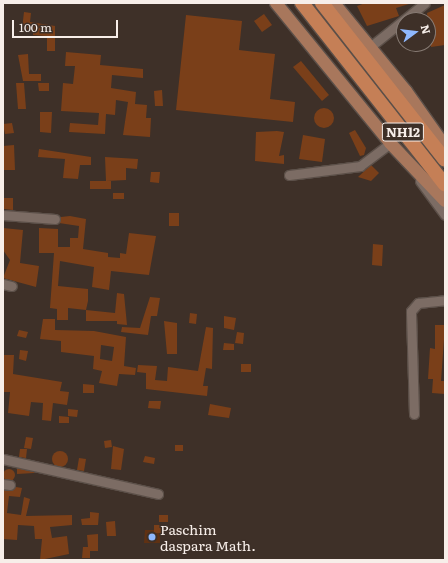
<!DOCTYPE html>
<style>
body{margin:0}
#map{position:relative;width:448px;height:563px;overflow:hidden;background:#3e3028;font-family:Literata,serif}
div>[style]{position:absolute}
.green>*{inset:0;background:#5f3113}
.building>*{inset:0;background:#7a3f19}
.round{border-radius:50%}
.roads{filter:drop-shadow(1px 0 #5c5049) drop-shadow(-1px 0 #5c5049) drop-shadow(0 1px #5c5049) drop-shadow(0 -1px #5c5049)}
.minor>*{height:9px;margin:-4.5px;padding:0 4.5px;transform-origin:4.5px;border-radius:4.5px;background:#7c6c64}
.major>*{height:12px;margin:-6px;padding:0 6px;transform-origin:6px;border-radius:6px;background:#a8775c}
.highway>*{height:14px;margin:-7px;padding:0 7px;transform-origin:7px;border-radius:7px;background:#c57f56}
.dots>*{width:11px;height:11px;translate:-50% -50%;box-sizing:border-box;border:2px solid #3e3028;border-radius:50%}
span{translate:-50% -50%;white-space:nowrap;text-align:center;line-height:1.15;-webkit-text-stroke:3px #3e3028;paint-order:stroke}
.shield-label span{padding:1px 3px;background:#3e3028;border:1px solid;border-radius:3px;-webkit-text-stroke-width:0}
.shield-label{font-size:13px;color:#f7eee9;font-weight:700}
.poi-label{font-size:14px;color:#f7eee9}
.left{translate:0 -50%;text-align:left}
.frame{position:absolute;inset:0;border:4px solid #f7eee9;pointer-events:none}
.north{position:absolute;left:396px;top:12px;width:40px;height:40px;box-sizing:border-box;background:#3e3028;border:1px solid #887c75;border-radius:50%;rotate:75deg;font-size:11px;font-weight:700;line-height:16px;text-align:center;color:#f7eee9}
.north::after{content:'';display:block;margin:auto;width:14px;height:18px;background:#8fb8fd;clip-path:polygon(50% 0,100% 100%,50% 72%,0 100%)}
.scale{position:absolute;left:12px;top:20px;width:106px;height:18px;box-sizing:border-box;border:2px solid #f7eee9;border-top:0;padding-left:5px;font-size:12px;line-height:14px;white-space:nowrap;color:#f7eee9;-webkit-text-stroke:3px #3e3028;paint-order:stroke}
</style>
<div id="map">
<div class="green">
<div style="clip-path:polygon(145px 530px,160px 530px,160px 543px,144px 543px)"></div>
</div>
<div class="building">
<div style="clip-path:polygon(365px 3px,409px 3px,409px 4px,396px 8px,399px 16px,367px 26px,357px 6px)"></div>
<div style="clip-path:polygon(445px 5px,445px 45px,431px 47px,427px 13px)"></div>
<div style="clip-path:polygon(24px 12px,31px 13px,30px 22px,55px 26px,55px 51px,47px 51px,47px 36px,33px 35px,33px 30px,22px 29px)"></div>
<div style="clip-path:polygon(264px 14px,272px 25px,262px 32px,254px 21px)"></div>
<div style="clip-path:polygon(186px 15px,242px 21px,239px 50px,275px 54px,270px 99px,295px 102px,293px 122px,176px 110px)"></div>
<div style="clip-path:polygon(66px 52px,101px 55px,100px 65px,143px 69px,143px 78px,112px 75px,111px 88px,136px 92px,135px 104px,147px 105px,146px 118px,151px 118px,150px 137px,123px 135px,128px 102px,116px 100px,115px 115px,106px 114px,105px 134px,69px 132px,70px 123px,98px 125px,99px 113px,61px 111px,63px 83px,73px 84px,75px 66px,65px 66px)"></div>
<div style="clip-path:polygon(28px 54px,29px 74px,41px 74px,41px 81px,23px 81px,18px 55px)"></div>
<div style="clip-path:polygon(301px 61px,329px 95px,322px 101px,293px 67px)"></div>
<div style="clip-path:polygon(16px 83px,24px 83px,26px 109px,18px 109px)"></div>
<div style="clip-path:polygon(38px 83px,49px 83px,49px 91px,39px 91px)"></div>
<div style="clip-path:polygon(162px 90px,163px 106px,155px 106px,154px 91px)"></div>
<div class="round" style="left:314px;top:108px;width:20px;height:20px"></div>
<div style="clip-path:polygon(40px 112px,52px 112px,51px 133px,40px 132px)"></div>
<div style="clip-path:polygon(12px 123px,14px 133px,5px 134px,3px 124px)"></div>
<div style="clip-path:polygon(355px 130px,366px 148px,364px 155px,360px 156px,349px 133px)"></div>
<div style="clip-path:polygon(277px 131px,284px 132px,279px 156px,284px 155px,284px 164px,255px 161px,256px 132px)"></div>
<div style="clip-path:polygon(303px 135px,325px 139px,322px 162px,299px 159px)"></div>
<div style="clip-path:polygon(14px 145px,15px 170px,3px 170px,3px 146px)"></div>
<div style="clip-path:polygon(39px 149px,91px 157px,91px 165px,80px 165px,78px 179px,63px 178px,65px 159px,38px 157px)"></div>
<div style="clip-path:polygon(105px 157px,138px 159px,137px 169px,126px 168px,126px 180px,106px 181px)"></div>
<div style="clip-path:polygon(371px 165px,379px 173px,371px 181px,358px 177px)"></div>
<div style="clip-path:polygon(151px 172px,160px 172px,159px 183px,150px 182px)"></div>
<div style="clip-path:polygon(90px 181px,111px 181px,111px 189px,90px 189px)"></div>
<div style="clip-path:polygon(113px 193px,124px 193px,124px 199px,113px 199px)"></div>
<div style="clip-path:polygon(4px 198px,13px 198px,13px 210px,4px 209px)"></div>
<div style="clip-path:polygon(169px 213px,179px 213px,179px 226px,169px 226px)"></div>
<div style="clip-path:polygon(70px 216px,86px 219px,83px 249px,108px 253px,108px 257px,120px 258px,120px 253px,126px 254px,129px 233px,156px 236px,149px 275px,111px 271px,109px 290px,92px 287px,94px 267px,60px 261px,58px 286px,88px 289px,88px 301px,86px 310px,68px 308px,68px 320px,57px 320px,57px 309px,50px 308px,54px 253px,39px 253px,39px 228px,58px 229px,58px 247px,70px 247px,70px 238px,78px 238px,79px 226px,59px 223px,61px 217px)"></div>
<div style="clip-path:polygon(3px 228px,23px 230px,20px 263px,39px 266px,36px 287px,3px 278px,10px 260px,3px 250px)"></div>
<div style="clip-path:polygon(373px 244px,383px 245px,382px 266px,372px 265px)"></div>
<div style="clip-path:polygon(117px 293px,124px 294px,127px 325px,117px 324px,117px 321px,86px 321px,86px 310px,115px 313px)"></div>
<div style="clip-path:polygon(150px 297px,160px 298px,157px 316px,151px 316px,148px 335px,121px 332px,122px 327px,140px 328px)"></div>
<div style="clip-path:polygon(190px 313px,197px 314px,196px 324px,189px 323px)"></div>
<div style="clip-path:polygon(224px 316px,236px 318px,234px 330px,224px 328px)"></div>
<div style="clip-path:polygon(evenodd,43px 319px,55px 319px,55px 330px,94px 331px,126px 337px,124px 366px,136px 368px,135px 375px,119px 374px,117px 386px,99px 383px,102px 371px,93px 369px,94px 356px,61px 352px,61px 341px,40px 339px,43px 319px,101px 345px,114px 347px,112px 361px,100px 359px,101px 345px)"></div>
<div style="clip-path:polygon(164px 321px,177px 323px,177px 354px,167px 354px)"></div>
<div style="clip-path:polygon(435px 325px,445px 325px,441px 381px,445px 381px,445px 394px,432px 393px,433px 379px,428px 379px,430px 348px,435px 349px)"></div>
<div style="clip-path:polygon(206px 327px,213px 328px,212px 369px,206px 368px,203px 386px,208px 386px,207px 396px,146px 389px,146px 373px,137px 372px,138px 365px,157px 366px,155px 380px,167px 381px,168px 367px,198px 371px)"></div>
<div style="clip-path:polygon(19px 330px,28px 332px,26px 338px,17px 336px)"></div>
<div style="clip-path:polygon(237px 332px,244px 333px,243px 344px,235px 343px)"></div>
<div style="clip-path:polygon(224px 343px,234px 344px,234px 350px,223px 350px)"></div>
<div style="clip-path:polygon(20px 350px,28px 351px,26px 361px,19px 359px)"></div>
<div style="clip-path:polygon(3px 355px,14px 355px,13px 374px,62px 382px,60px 391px,69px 392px,67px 405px,53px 403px,51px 421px,42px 420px,43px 403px,31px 402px,29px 416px,8px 413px,10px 392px,3px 392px)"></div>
<div style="clip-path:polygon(241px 364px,251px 364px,251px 372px,241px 372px)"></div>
<div style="clip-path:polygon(83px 384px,94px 385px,94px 393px,83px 393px)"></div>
<div style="clip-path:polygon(149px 401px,161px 401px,160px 409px,148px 408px)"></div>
<div style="clip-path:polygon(210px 404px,231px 408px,229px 418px,208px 415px)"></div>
<div style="clip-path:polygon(68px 409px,78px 410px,77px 417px,68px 416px)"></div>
<div style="clip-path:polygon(59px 416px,69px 417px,69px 423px,59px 423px)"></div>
<div style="clip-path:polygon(26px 437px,33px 438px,31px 449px,24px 448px)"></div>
<div style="clip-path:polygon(111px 440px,112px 447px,105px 448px,104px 441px)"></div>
<div style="clip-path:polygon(175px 445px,183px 445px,183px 451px,175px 451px)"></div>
<div style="clip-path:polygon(113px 446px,124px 449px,121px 470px,111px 469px)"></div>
<div style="clip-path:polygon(20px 449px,27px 449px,26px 458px,19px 457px)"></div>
<div class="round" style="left:52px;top:451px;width:16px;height:16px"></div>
<div style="clip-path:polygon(145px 456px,155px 458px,154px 464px,143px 462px)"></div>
<div style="clip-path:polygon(79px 458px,86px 459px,84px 471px,77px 470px)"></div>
<div style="clip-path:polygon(17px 468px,35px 472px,34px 473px,17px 474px)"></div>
<div class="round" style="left:3px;top:469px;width:12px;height:12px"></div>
<div style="clip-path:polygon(16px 487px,22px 488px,20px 497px,9px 496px,7px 513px,21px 515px,24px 497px,30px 499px,26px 516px,72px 515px,72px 525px,50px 527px,52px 538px,67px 536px,69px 554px,40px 560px,42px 539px,35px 539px,34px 526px,18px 525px,17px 540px,3px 539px,3px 490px,12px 491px)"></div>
<div style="clip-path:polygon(90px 512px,99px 513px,98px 525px,82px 525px,81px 519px,90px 518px)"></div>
<div style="clip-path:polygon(159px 515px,168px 515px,168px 522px,159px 522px)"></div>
<div style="clip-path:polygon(115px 521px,116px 536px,107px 536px,106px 522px)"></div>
<div style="clip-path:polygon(154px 525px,161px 525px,161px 533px,154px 533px)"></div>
<div style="clip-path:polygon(98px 534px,98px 551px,90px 551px,90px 558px,82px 558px,83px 547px,88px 547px,87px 535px)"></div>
</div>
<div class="roads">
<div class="minor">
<div style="left:370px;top:47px;width:70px;rotate:-38.7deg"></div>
<div style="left:289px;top:175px;width:72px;rotate:-7.2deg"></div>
<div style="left:360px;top:166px;width:38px;rotate:-37deg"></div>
<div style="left:420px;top:181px;width:42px;rotate:53.7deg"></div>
<div style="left:3px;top:215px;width:52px;rotate:4.4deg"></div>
<div style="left:3px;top:284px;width:9px;rotate:13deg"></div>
<div style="left:414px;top:414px;width:103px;rotate:-91.7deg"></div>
<div style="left:411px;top:311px;width:11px;rotate:-49deg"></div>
<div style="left:418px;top:303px;width:27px;rotate:-6deg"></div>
<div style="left:3px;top:459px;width:159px;rotate:12.7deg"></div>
<div style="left:3px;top:484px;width:7px;rotate:8deg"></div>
</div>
<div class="major">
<div style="left:276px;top:3px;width:181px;rotate:50.8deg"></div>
<div style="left:390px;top:143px;width:80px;rotate:46.5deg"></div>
<div style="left:334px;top:3px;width:114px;rotate:50.7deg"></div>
<div style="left:406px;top:91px;width:67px;rotate:54.7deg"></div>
</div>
<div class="highway">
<div style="left:302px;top:3px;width:231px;rotate:51.8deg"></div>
<div style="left:322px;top:3px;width:199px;rotate:51.9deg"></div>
</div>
</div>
<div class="dots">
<div style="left:152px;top:537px;background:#8fb8fd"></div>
</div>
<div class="shield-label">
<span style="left:403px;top:132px">NH12</span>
</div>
<div class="poi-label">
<span class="left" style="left:160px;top:537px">Paschim<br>daspara Math.</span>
</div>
<div class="frame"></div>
<div class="north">N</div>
<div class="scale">100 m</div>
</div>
